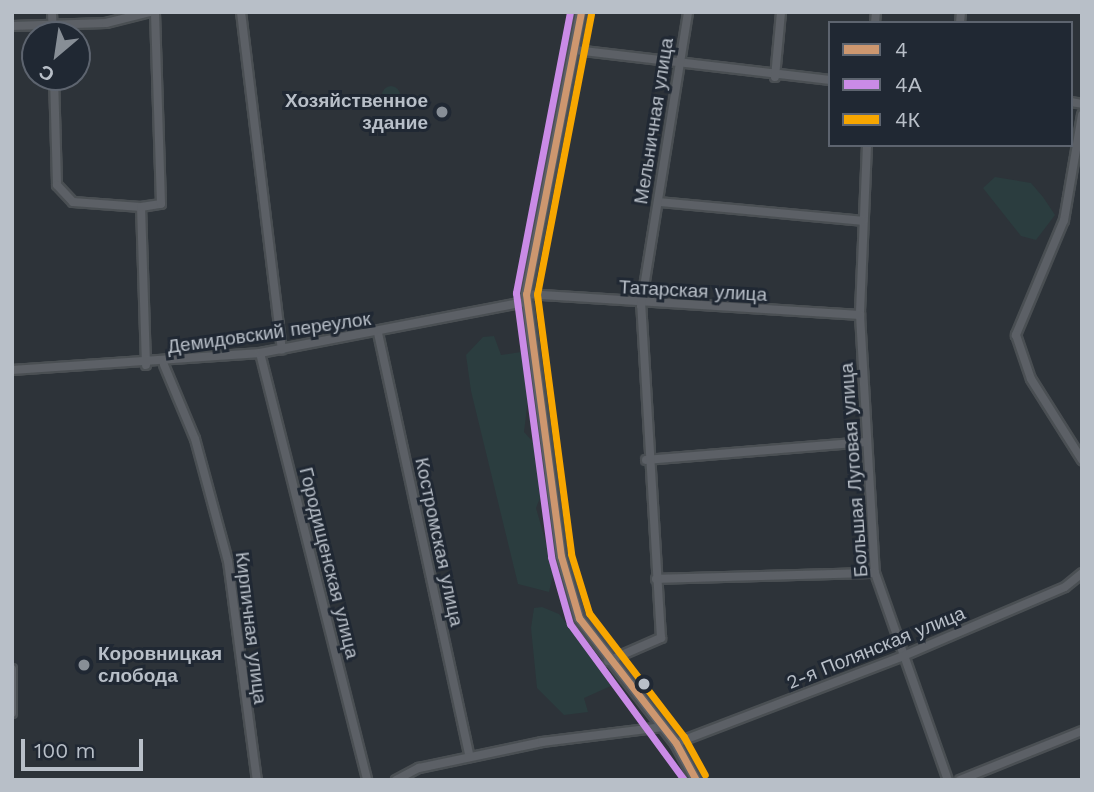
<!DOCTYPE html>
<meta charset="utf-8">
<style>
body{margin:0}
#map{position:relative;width:1094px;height:792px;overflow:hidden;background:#2d3339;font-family:"Work Sans",sans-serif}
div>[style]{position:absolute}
.green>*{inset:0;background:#2b3d3f}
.round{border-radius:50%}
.roads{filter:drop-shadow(2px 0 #4a4f53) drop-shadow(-2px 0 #4a4f53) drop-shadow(0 2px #4a4f53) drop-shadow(0 -2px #4a4f53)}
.minor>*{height:8px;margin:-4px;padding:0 4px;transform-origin:4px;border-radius:4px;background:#5c6066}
.tertiary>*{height:10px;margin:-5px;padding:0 5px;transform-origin:5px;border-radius:5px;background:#5c6066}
.bus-1>*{height:7px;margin:-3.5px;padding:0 3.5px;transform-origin:3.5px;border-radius:3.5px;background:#cd976f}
.bus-2>*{height:7px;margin:-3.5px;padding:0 3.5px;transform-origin:3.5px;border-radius:3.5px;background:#ca8be6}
.bus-3>*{height:7px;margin:-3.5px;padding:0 3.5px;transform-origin:3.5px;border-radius:3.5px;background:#f7a600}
.dots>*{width:19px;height:19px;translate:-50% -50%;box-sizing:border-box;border:4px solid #202833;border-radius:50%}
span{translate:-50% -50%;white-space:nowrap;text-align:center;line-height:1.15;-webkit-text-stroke:6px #202833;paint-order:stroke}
.poi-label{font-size:19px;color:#b8bfc8;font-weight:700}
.right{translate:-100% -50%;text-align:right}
.left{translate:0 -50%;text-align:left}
.street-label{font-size:19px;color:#b8bfc8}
.frame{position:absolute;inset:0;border:14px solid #b8bfc8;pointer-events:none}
.legend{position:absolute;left:828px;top:21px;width:245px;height:126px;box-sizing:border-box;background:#202833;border:2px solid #5d646f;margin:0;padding:9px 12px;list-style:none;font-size:21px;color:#b8bfc8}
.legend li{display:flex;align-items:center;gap:14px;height:35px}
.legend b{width:35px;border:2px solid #5d646f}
.north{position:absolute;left:21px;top:21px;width:70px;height:70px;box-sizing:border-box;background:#202833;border:2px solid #5d646f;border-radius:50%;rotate:209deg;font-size:19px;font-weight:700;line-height:28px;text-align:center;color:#b8bfc8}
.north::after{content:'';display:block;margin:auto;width:24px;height:32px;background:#878e96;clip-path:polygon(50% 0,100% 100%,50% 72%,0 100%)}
.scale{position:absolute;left:21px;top:739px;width:122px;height:32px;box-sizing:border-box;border:4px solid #b8bfc8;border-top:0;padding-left:9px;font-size:21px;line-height:24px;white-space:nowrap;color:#b8bfc8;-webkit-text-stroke:5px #202833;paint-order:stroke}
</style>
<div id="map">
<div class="green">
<div class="round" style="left:382px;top:86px;width:18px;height:18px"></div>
<div style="clip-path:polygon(995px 177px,1031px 183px,1043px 197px,1055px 215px,1036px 240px,1021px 236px,983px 188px)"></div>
<div style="clip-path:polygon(494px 336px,501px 355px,521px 352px,528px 399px,524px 432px,535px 444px,543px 490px,536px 508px,554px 571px,549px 592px,518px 584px,471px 391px,466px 355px,483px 337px)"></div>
<div style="clip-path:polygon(542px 607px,559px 614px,613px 685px,584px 698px,588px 712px,564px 715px,537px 688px,531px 628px,534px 608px)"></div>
</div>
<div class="roads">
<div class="minor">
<div style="left:52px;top:12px;width:23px;rotate:88deg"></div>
<div style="left:241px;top:12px;width:340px;rotate:83.1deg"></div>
<div style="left:875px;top:23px;width:11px;rotate:-85deg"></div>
<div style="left:960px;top:23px;width:11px;rotate:-85deg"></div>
<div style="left:12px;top:26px;width:94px;rotate:-1.8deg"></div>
<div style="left:106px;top:23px;width:45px;rotate:-14deg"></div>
<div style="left:575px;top:50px;width:257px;rotate:6.7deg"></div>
<div style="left:54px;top:77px;width:108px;rotate:88.4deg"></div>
<div style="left:57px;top:185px;width:23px;rotate:47deg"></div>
<div style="left:73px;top:202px;width:68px;rotate:4.2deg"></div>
<div style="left:775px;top:77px;width:65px;rotate:-84.7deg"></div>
<div style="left:1071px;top:102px;width:11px;rotate:10deg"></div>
<div style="left:1082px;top:115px;width:107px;rotate:99.7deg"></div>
<div style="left:1064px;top:220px;width:125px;rotate:112.7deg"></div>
<div style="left:1016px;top:335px;width:46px;rotate:71.2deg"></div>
<div style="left:1031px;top:379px;width:96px;rotate:57.8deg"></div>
<div style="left:867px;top:145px;width:170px;rotate:92.4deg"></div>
<div style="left:860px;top:315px;width:258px;rotate:86.7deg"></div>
<div style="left:875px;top:573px;width:219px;rotate:70.6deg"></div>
<div style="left:659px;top:202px;width:205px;rotate:5.3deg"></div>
<div style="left:526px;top:294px;width:335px;rotate:3.6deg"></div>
<div style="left:378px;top:333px;width:434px;rotate:77.8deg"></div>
<div style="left:260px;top:353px;width:440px;rotate:75.9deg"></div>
<div style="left:146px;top:365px;width:158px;rotate:-91.8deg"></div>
<div style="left:141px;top:207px;width:20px;rotate:-9deg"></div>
<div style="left:161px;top:204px;width:192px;rotate:-91.8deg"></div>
<div style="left:164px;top:365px;width:80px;rotate:67.3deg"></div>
<div style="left:195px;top:439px;width:126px;rotate:74.9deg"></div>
<div style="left:228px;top:561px;width:221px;rotate:82.5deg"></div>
<div style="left:12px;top:370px;width:249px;rotate:-3.9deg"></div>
<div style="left:260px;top:353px;width:271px;rotate:-10.9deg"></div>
<div style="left:646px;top:460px;width:220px;rotate:-4.7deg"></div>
<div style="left:656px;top:579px;width:219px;rotate:-1.6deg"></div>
<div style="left:608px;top:661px;width:58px;rotate:-23.5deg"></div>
<div style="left:661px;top:638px;width:333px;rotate:-93.4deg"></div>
<div style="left:641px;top:306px;width:298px;rotate:-80.9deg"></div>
<div style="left:12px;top:669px;width:44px;rotate:90deg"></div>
<div style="left:676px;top:743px;width:241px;rotate:-20.9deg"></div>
<div style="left:901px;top:657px;width:178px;rotate:-23.1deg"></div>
<div style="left:1065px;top:587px;width:22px;rotate:-39deg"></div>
<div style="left:396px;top:780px;width:26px;rotate:-28deg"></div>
<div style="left:419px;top:768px;width:126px;rotate:-11.9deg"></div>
<div style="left:542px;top:742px;width:122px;rotate:-7.1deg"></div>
<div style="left:960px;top:780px;width:131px;rotate:-21.9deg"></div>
</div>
<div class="tertiary">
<div style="left:581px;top:12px;width:287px;rotate:101deg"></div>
<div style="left:526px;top:294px;width:264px;rotate:82.4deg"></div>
<div style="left:561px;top:556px;width:65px;rotate:73.8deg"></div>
<div style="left:579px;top:618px;width:158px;rotate:52.2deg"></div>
<div style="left:676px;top:743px;width:42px;rotate:61.6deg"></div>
</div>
</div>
<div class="bus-1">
<div style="left:581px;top:12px;width:287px;rotate:101deg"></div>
<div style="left:526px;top:294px;width:264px;rotate:82.4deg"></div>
<div style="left:561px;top:556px;width:65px;rotate:73.8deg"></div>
<div style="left:579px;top:618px;width:158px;rotate:52.2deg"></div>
<div style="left:676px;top:743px;width:42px;rotate:61.6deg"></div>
</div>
<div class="bus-2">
<div style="left:570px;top:12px;width:286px;rotate:100.9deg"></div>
<div style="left:516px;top:293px;width:266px;rotate:82.4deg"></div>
<div style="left:551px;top:557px;width:70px;rotate:74.2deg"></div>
<div style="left:570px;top:624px;width:193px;rotate:53.8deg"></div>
</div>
<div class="bus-3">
<div style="left:591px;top:14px;width:285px;rotate:100.9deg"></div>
<div style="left:537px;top:294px;width:262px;rotate:82.5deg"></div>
<div style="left:571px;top:554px;width:62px;rotate:73deg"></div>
<div style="left:589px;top:613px;width:156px;rotate:52.5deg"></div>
<div style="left:684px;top:737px;width:43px;rotate:61.1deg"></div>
</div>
<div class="dots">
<div style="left:442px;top:112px;background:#878e96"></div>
<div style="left:84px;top:665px;background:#878e96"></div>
<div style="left:644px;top:684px;background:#b8bfc8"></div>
</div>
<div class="poi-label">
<span class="right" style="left:428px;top:112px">Хозяйственное<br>здание</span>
<span class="left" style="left:98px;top:665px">Коровницкая<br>слобода</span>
</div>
<div class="street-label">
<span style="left:654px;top:121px;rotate:-81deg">Мельничная улица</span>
<span style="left:693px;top:291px;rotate:3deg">Татарская улица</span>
<span style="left:269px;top:333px;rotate:-8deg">Демидовский переулок</span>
<span style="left:854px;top:470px;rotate:-94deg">Большая Луговая улица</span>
<span style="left:439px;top:542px;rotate:78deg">Костромская улица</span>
<span style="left:329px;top:563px;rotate:76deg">Городищенская улица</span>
<span style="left:251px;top:628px;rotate:83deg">Кирпичная улица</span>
<span style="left:876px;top:648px;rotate:-22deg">2-я Полянская улица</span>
</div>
<div class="frame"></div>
<ul class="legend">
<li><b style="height:9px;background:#cd976f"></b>4</li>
<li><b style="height:9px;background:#ca8be6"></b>4А</li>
<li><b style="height:9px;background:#f7a600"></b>4К</li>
</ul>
<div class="north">С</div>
<div class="scale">100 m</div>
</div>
